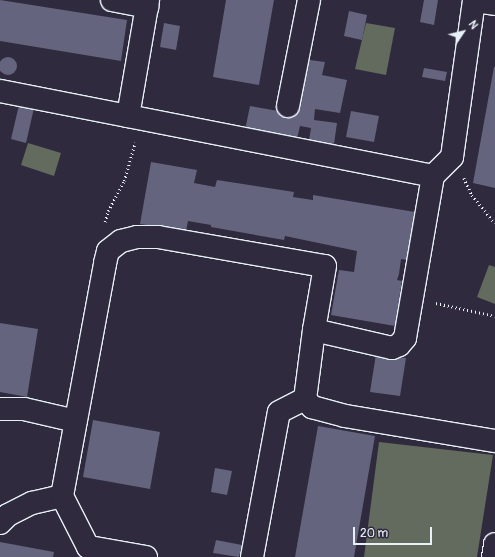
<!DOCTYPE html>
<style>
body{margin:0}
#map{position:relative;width:495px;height:557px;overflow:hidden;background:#2f2a3d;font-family:Pangolin,sans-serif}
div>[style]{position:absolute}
.green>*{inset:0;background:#636b5e}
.building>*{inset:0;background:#64647e}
.round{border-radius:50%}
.path>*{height:2.5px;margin-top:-1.25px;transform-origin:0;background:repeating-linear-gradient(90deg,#e8f1f8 0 1px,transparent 0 4px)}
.roads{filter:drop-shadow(1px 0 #e8f1f8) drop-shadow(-1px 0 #e8f1f8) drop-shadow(0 1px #e8f1f8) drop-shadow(0 -1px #e8f1f8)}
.minor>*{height:22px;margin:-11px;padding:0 11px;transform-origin:11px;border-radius:11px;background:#2f2a3d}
span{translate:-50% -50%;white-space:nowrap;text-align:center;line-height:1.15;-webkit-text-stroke:4px #2f2a3d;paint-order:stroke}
.north{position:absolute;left:443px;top:12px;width:40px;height:40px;-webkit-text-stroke:3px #2f2a3d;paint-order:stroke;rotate:55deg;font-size:11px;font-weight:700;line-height:16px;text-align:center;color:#e8f1f8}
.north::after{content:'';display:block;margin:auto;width:14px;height:18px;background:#e8f1f8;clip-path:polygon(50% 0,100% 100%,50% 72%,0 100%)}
.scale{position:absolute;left:353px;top:527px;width:79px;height:18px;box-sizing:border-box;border:2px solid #e8f1f8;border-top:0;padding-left:5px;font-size:12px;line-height:14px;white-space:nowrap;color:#e8f1f8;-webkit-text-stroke:3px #2f2a3d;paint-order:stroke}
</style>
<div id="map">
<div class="green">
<div style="clip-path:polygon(366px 23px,395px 28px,386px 75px,355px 69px)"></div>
<div style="clip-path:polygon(28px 143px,61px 153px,54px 176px,21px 165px)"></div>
<div style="clip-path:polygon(489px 265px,495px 267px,495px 304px,477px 297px)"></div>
<div style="clip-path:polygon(379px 442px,493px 455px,477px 557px,364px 557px)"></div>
</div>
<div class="building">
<div style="clip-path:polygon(0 0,127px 20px,121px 61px,0 41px)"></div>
<div style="clip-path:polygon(226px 0,274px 0,259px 85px,213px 77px)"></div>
<div style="clip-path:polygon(424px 0,438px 0,434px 25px,420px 22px)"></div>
<div style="clip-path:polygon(349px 11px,367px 15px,362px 40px,344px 36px)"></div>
<div style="clip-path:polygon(164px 23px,180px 26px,176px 50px,160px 47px)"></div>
<div class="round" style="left:-1px;top:57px;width:18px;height:18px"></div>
<div style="clip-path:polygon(302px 59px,325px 62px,322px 75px,347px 80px,340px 113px,315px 109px,314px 120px,337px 123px,334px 144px,309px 140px,311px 128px,300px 126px,297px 139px,245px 130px,250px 106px,290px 113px)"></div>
<div style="clip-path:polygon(494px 67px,495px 67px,495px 188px,473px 183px)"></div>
<div style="clip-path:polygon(424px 68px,447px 72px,445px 81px,422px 77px)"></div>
<div style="clip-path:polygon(19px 105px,34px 108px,26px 143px,11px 139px)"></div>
<div style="clip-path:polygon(351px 111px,379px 116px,374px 142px,346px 137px)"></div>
<div style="clip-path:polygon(151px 162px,197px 170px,194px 183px,215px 187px,217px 180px,294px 192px,293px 197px,313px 200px,313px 195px,415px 212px,407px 260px,401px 259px,399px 274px,397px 280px,402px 281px,395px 326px,331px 315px,339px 270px,354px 272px,357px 251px,285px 236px,284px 240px,211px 227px,211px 225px,188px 221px,186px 231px,140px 224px)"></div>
<div style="clip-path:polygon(0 323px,38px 329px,27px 397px,0 392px)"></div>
<div style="clip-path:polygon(376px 354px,406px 358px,400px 396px,370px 392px)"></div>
<div style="clip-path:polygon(93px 420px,160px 432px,150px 489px,83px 477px)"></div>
<div style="clip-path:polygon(318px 426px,375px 436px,354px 557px,295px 557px)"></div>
<div style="clip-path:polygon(215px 468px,232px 471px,227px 495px,211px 492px)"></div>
<div style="clip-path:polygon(216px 540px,242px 545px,239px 557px,213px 553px)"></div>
<div style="clip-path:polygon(0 542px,54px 552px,53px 557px,0 557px)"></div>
</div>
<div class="path">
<div style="left:464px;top:178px;width:19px;rotate:65deg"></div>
<div style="left:472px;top:195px;width:36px;rotate:51deg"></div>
<div style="left:105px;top:222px;width:11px;rotate:-75deg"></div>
<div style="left:108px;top:211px;width:34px;rotate:-62deg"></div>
<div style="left:124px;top:181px;width:40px;rotate:-74deg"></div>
<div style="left:436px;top:303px;width:60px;rotate:12.4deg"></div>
</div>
<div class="roads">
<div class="minor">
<div style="left:112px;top:0;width:36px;rotate:11deg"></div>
<div style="left:0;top:91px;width:441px;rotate:11.1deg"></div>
<div style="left:288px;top:106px;width:108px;rotate:-78.8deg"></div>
<div style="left:128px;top:116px;width:118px;rotate:-80.2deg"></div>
<div style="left:314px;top:330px;width:80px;rotate:13deg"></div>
<div style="left:392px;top:348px;width:8px;rotate:-23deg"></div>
<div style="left:399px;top:345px;width:9px;rotate:-49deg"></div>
<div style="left:405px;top:338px;width:164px;rotate:-80.2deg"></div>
<div style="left:433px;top:176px;width:27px;rotate:-45deg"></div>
<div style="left:452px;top:157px;width:158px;rotate:-82deg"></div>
<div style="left:474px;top:1px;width:21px;rotate:8deg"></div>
<div style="left:0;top:409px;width:24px"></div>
<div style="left:24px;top:409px;width:53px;rotate:13deg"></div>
<div style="left:0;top:523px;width:11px;rotate:-45deg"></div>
<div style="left:8px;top:515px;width:27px;rotate:-27deg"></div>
<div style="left:32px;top:503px;width:31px;rotate:-13deg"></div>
<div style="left:146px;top:557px;width:59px;rotate:-170.2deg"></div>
<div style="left:88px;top:547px;width:57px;rotate:-117deg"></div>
<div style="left:62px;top:496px;width:237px;rotate:-79.5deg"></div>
<div style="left:105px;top:263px;width:12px;rotate:-76deg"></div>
<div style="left:108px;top:251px;width:16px;rotate:-38deg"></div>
<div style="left:121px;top:241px;width:16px;rotate:-14deg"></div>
<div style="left:137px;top:237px;width:21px"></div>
<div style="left:158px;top:237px;width:169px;rotate:9.9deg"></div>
<div style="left:325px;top:266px;width:65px;rotate:99.8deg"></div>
<div style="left:314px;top:330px;width:70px;rotate:97.4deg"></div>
<div style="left:305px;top:399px;width:11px;rotate:49deg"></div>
<div style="left:312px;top:407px;width:34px;rotate:15deg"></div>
<div style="left:345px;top:416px;width:152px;rotate:9.5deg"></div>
<div style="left:252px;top:557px;width:147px;rotate:-79.5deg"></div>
<div style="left:279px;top:412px;width:29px;rotate:-27deg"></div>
<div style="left:493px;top:557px;width:13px;rotate:-81deg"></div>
</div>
</div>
<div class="north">N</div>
<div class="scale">20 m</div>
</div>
